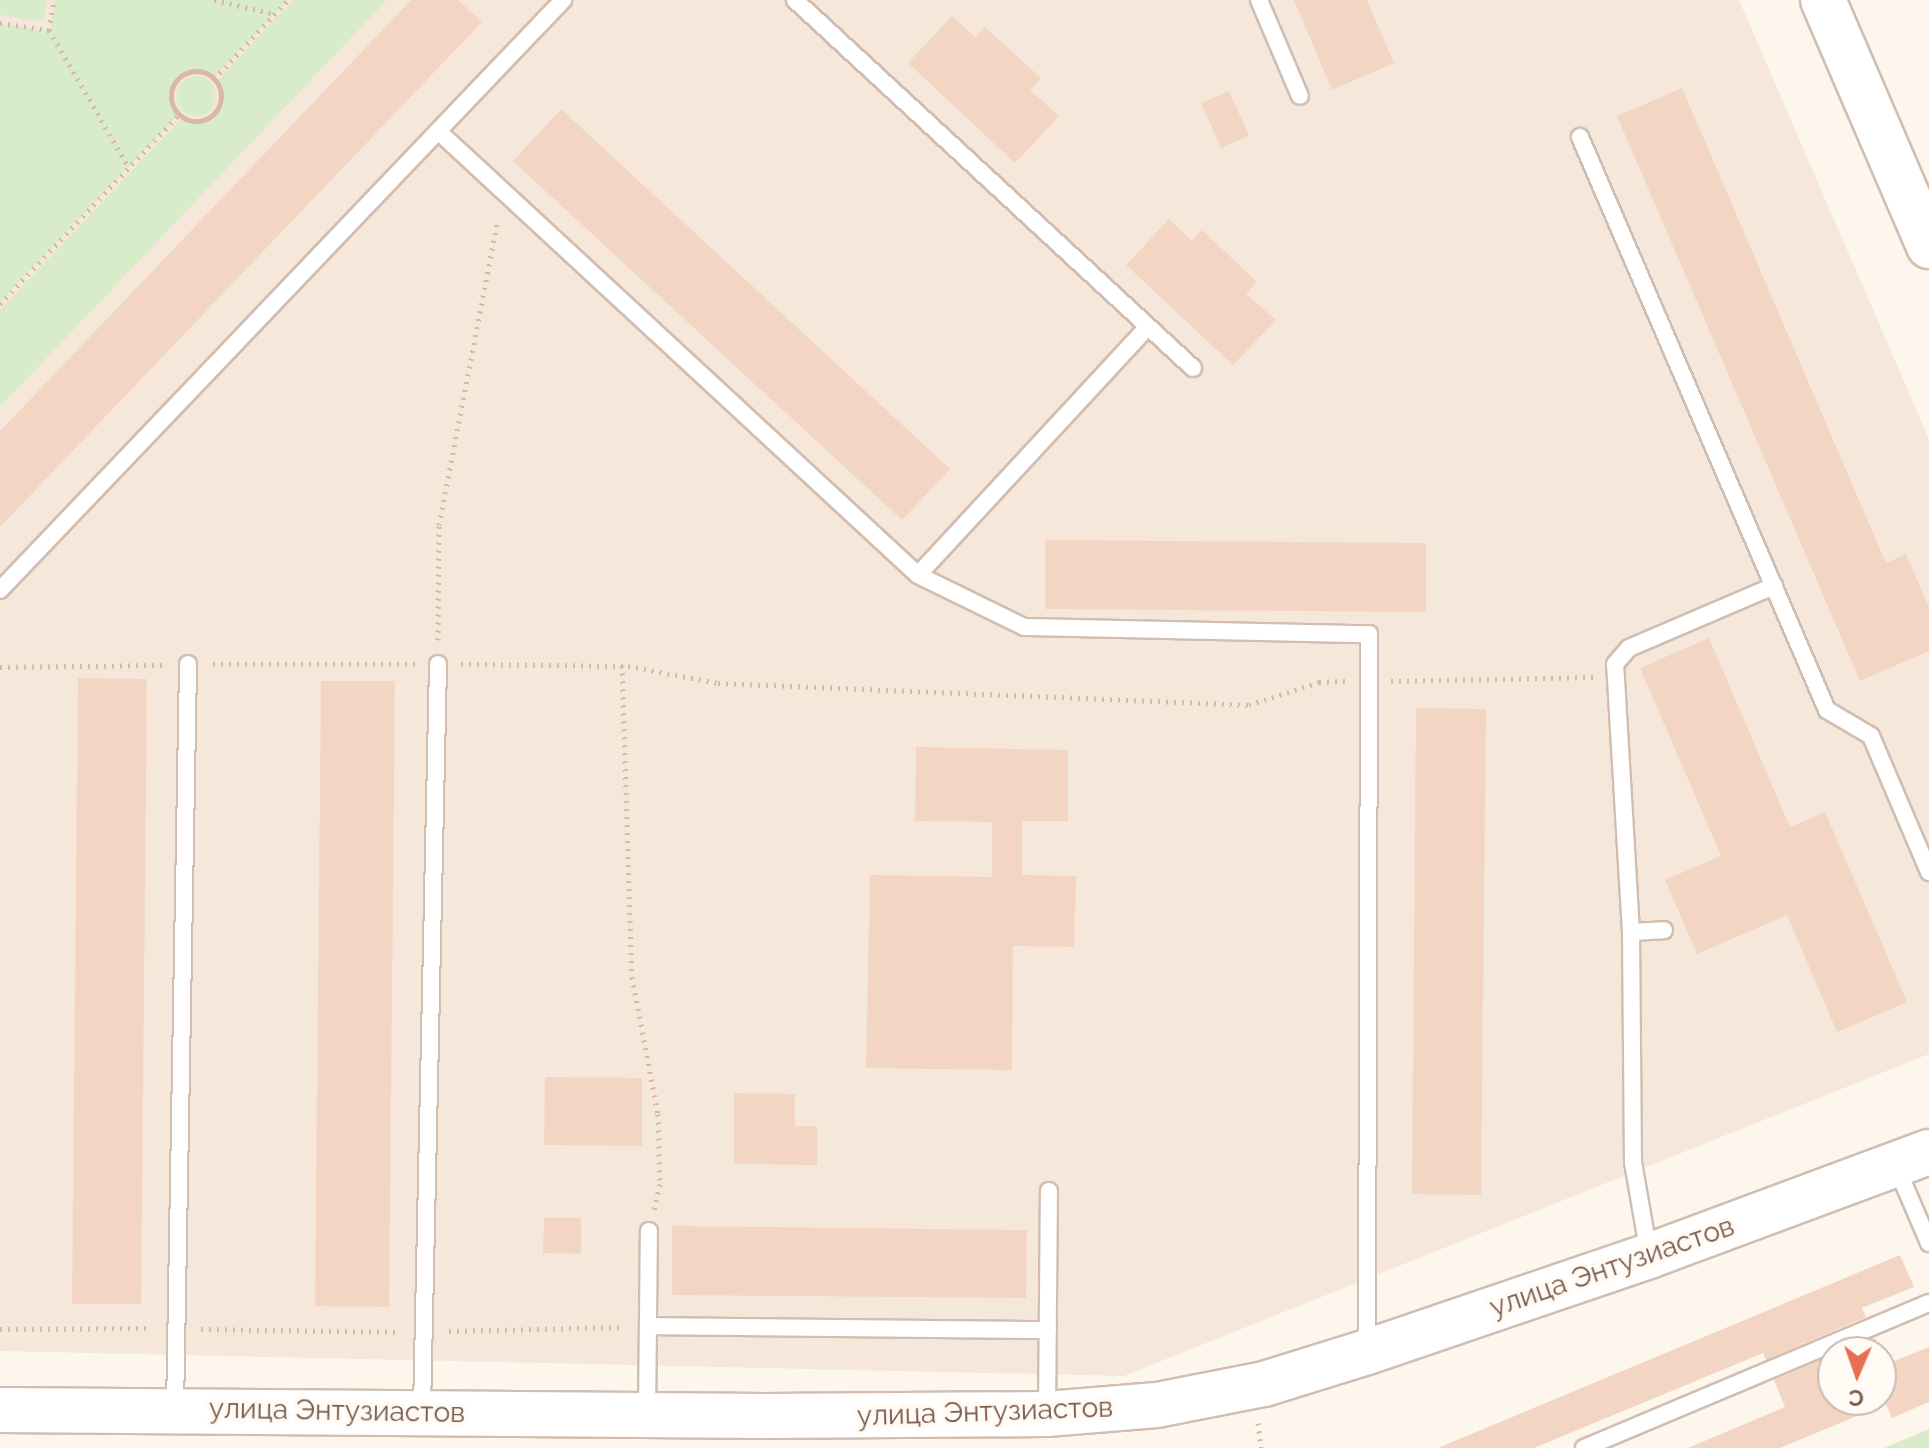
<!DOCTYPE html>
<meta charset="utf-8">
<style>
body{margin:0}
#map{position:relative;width:1929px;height:1448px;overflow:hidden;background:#fdf6ec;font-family:Raleway,sans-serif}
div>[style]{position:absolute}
.residential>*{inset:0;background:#f5e8da}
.green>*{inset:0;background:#d8ecc9}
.round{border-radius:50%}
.building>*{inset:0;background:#f3d5c3}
.path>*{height:5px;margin-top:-2.5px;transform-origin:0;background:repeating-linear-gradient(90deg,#d9b8a5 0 2px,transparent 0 8px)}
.path>.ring{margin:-2.5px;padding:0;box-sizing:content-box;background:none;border:5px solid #d9b8a5;border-radius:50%}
.roads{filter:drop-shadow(2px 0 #d1beb0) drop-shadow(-2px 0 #d1beb0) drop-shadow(0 2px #d1beb0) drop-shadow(0 -2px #d1beb0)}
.service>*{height:16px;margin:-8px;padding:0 8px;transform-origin:8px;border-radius:8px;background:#fff}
.secondary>*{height:44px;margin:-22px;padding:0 22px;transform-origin:22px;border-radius:22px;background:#fff}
span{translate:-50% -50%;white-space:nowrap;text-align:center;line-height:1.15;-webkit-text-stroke:7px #fffaf3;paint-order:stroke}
.street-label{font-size:28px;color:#7a5c4d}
.north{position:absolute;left:1817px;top:1336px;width:80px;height:80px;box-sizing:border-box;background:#fffaf3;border:2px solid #cabbb1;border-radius:50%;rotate:182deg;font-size:22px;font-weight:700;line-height:32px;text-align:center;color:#7a5c4d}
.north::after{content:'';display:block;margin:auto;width:28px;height:36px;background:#e76f51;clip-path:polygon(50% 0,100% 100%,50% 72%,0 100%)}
</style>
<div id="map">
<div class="residential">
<div style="clip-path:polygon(0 0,1739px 0,1929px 439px,1929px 1054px,1124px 1376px,0 1351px)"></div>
</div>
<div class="green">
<div style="clip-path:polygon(0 0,47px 0,43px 22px,0 15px)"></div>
<div style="clip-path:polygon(55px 0,288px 0,215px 76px,203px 70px,179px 74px,168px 95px,177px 116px,0 302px,0 24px,50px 31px)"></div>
<div style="clip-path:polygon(293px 0,387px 0,0 407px,0 310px,181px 119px,201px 124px,213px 119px,224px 97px,218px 80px)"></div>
<div class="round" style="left:176px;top:76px;width:40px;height:40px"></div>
<div style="clip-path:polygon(1929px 1429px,1929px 1448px,1884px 1448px)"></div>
</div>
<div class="building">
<div style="clip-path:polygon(411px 0,458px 0,482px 22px,0 527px,0 431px)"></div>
<div style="clip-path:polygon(1294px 0,1367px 0,1394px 63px,1332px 90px)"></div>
<div style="clip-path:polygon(952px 16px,975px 37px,985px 27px,1041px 78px,1030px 90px,1059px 116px,1015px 163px,908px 63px)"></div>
<div style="clip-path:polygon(1682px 88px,1886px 563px,1906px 554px,1929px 607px,1929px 651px,1860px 681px,1617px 116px)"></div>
<div style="clip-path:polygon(1229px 91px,1249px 136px,1221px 148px,1201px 103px)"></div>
<div style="clip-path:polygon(561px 109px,950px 469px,902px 520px,513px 161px)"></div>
<div style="clip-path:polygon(1169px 219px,1192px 241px,1202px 230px,1257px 282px,1246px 294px,1276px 320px,1233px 365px,1126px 265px)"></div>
<div style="clip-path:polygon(1045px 540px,1426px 543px,1426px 612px,1045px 609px)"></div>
<div style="clip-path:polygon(1709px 638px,1790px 827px,1825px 812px,1907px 1002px,1837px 1032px,1787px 915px,1697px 954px,1665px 880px,1721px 856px,1640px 668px)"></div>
<div style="clip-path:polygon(78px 678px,147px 679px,141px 1304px,72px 1304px)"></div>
<div style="clip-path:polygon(321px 681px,395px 681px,389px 1307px,315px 1306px)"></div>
<div style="clip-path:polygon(1416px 708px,1486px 709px,1481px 1195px,1412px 1194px)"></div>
<div style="clip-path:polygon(916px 747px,1068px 750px,1068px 821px,1022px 821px,1022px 875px,1076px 876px,1074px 947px,1013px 946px,1012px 1070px,866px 1068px,870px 875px,992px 877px,992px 822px,915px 821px)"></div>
<div style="clip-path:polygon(545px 1077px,642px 1078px,642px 1146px,544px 1145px)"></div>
<div style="clip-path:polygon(734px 1093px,795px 1094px,795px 1126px,817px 1126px,817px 1165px,734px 1164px)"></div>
<div style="clip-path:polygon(544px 1218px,581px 1218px,581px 1254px,543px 1253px)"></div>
<div style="clip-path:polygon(672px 1226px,1027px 1230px,1026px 1298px,672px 1295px)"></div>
<div style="clip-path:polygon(1900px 1255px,1914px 1287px,1862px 1308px,1866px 1317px,1766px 1360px,1763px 1353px,1534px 1448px,1438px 1448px)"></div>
<div style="clip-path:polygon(1875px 1338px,1887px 1364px,1929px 1347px,1929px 1402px,1892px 1418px,1886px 1404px,1780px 1448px,1688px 1448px,1785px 1407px,1774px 1380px,1833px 1355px,1833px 1400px,1881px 1400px,1881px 1352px,1841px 1352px)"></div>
</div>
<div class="path">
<div style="left:214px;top:0;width:63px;rotate:12.9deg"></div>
<div style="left:0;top:23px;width:49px;rotate:8.1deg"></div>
<div style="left:49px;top:30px;width:30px;rotate:-81deg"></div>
<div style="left:49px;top:30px;width:160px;rotate:59.9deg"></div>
<div class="ring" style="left:171px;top:71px;width:45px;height:45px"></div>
<div style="left:214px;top:79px;width:108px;rotate:-46.9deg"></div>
<div style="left:0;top:304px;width:260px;rotate:-46.6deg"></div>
<div style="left:438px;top:640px;width:115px;rotate:-89.5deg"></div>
<div style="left:439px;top:525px;width:312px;rotate:-79.1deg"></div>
<div style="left:213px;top:664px;width:202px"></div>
<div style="left:461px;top:664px;width:167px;rotate:0.7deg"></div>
<div style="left:628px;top:666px;width:92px;rotate:10.7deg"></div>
<div style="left:718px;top:683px;width:531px;rotate:2.37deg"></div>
<div style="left:1249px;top:705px;width:74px;rotate:-18.2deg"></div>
<div style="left:1319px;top:682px;width:26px;rotate:-2deg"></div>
<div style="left:622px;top:665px;width:312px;rotate:88.2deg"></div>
<div style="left:632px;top:977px;width:139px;rotate:79.3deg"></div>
<div style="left:658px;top:1114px;width:70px;rotate:88.4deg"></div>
<div style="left:660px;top:1184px;width:26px;rotate:103deg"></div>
<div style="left:0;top:667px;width:163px;rotate:-0.7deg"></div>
<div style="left:1391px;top:681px;width:202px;rotate:-1.1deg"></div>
<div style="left:0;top:1329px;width:151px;rotate:-0.4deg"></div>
<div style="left:201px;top:1329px;width:198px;rotate:0.9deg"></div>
<div style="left:449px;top:1331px;width:174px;rotate:-1.3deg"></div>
<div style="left:1258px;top:1423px;width:25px;rotate:83deg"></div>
</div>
<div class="roads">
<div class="service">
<div style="left:795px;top:0;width:542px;rotate:42.76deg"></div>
<div style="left:1259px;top:0;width:104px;rotate:66.9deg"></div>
<div style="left:438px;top:131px;width:654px;rotate:42.77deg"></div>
<div style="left:918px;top:575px;width:338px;rotate:-47.2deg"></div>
<div style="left:1580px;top:137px;width:624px;rotate:66.68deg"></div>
<div style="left:1827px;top:710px;width:51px;rotate:30.6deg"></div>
<div style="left:1871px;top:736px;width:148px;rotate:66.9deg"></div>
<div style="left:918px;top:575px;width:118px;rotate:26.1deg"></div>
<div style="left:1024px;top:627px;width:345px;rotate:1.2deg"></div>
<div style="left:1369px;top:634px;width:715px;rotate:90.16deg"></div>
<div style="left:0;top:590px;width:816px;rotate:-46.34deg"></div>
<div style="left:1631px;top:932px;width:33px;rotate:-3deg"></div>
<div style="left:1896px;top:1166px;width:84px;rotate:66.8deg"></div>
<div style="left:1649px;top:1254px;width:93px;rotate:-99.9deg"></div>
<div style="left:1633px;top:1162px;width:230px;rotate:-90.5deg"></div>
<div style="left:1631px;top:932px;width:268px;rotate:-93.4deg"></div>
<div style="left:1615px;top:664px;width:21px;rotate:-49deg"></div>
<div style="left:1629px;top:648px;width:158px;rotate:-23.2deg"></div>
<div style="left:648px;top:1326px;width:400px;rotate:0.6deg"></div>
<div style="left:175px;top:1410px;width:746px;rotate:-89deg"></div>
<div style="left:422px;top:1410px;width:746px;rotate:-88.77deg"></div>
<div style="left:647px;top:1413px;width:182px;rotate:-89.4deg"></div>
<div style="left:1047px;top:1413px;width:222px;rotate:-89.5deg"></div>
<div style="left:1584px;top:1448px;width:374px;rotate:-22.8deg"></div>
</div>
<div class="secondary">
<div style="left:1823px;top:0;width:268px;rotate:66.7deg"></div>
<div style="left:0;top:1410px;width:766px;rotate:0.45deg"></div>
<div style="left:766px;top:1416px;width:281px;rotate:-0.4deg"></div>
<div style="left:1047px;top:1414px;width:110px;rotate:-4.7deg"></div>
<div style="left:1157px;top:1405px;width:109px;rotate:-11.1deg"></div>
<div style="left:1264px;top:1384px;width:108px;rotate:-17.3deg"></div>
<div style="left:1367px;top:1352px;width:298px;rotate:-18.8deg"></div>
<div style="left:1649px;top:1256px;width:299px;rotate:-20.4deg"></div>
</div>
</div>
<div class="street-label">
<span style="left:1612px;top:1267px;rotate:-19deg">улица Энтузиастов</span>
<span style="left:337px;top:1411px;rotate:1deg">улица Энтузиастов</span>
<span style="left:985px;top:1412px;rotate:-2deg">улица Энтузиастов</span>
</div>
<div class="north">С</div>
</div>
